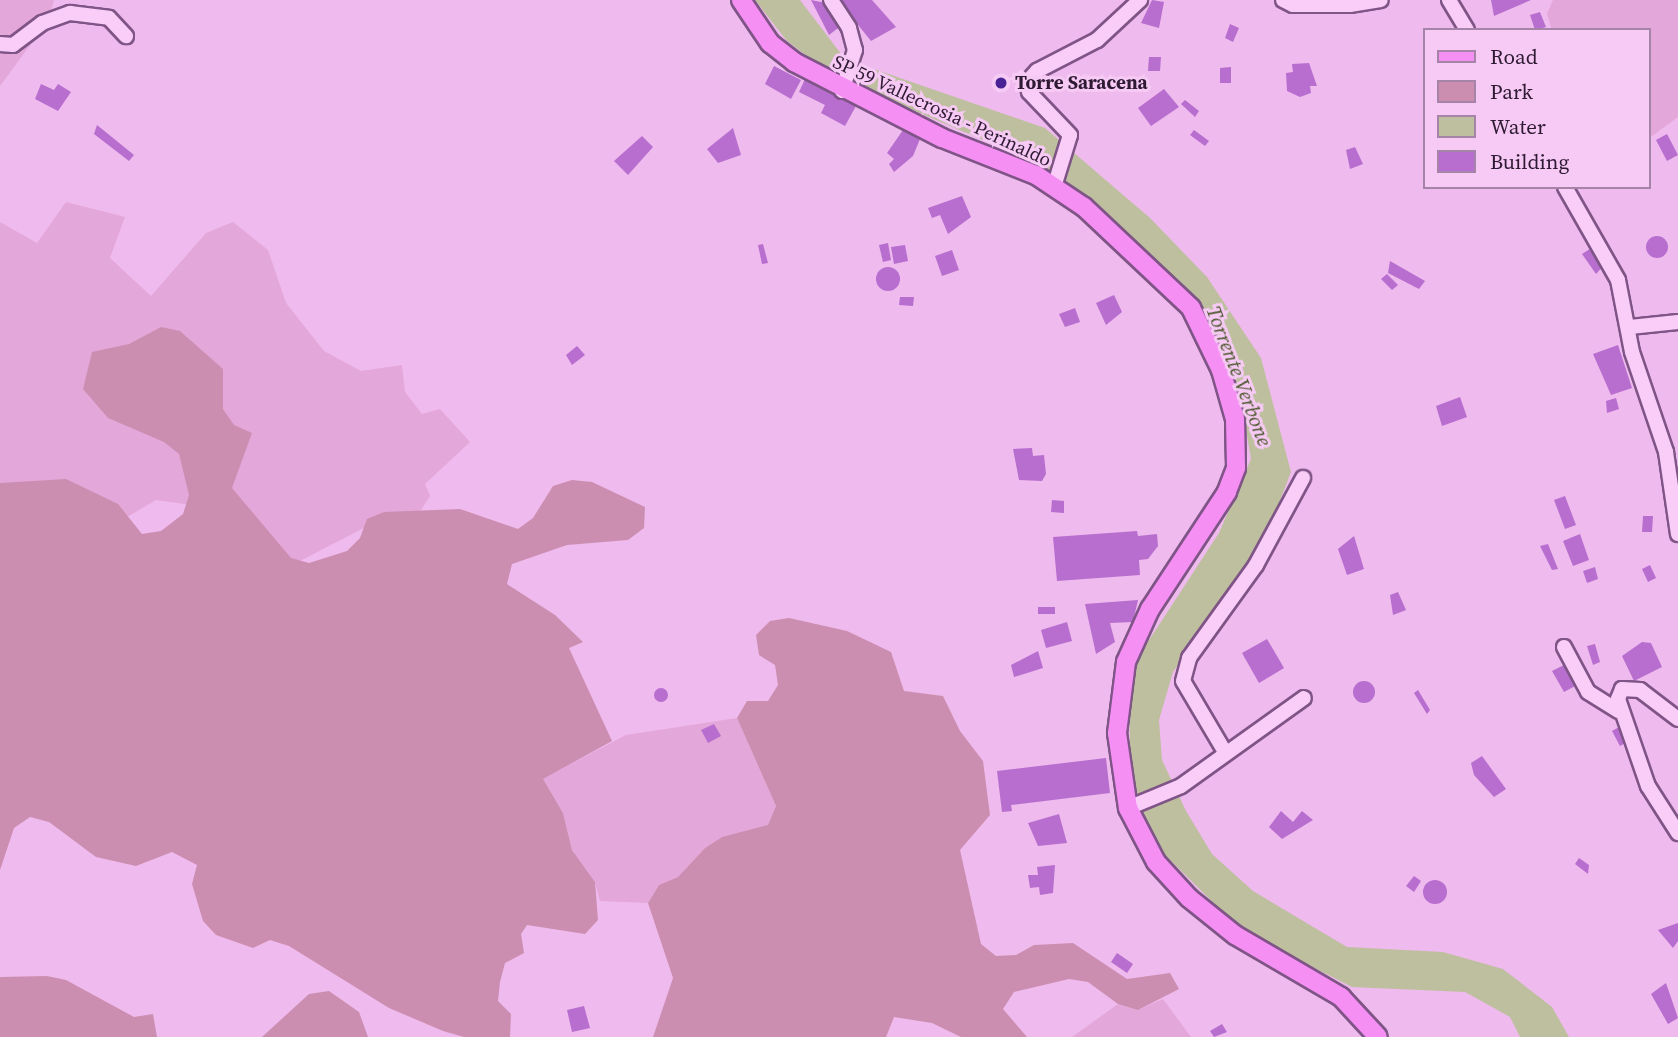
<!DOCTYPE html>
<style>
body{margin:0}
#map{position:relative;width:1678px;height:1037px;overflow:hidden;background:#efbaed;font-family:"Source Serif 4",serif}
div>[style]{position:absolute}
.farmland>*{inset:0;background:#e4a7da}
.green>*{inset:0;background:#cc8eb0}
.water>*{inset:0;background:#bebf9f}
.building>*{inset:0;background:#b76ecf}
.round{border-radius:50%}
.roads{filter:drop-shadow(2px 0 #7f5486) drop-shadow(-2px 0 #7f5486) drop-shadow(0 2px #7f5486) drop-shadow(0 -2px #7f5486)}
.minor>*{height:14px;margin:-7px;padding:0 7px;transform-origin:7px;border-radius:7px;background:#facdf8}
.major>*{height:18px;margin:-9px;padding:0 9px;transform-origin:9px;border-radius:9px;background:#f58ff3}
.dots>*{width:19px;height:19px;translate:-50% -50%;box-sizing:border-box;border:4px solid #f6caf4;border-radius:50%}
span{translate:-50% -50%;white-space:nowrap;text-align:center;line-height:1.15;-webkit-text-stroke:6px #f6caf4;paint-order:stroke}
.poi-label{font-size:19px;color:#2f1a34;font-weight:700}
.left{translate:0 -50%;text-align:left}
.street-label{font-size:19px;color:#2f1a34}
.water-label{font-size:21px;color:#495528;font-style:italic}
.legend{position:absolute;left:1423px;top:28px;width:228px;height:161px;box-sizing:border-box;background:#f6caf4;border:2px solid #a684a7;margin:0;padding:9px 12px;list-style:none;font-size:21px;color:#2f1a34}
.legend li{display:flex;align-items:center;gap:14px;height:35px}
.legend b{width:35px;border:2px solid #a684a7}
</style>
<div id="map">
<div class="farmland">
<div style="clip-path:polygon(0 0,54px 0,48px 21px,0 86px)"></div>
<div style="clip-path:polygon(1553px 0,1678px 0,1678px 117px,1648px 139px,1648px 30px,1552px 30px,1547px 14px)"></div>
<div style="clip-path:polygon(66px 202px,125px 217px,110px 258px,151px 296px,206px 233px,233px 222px,268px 250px,286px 303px,324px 351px,361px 371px,402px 365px,405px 392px,422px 414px,440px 409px,470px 442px,425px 484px,430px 496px,416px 518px,387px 516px,300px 561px,268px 560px,234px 511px,156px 500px,112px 526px,0 547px,0 222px,37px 243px)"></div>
<div style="clip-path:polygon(737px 718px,776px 806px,768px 826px,722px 837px,705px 848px,678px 877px,659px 885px,648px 903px,600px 901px,595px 882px,572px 850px,563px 813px,542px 779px,626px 735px)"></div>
<div style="clip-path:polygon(1163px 999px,1191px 1037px,1072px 1037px,1118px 1004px,1138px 1010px)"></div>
</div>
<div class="green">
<div style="clip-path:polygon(161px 327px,180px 331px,223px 369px,223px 409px,234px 425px,252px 433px,232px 488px,291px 558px,309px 563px,347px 551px,360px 538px,367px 519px,384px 512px,460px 509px,518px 529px,533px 518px,553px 486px,572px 480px,592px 482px,645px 507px,644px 528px,628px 540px,567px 545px,512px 564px,507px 584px,555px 615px,583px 642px,569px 648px,612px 741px,543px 779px,563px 813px,572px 850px,595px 882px,598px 920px,585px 934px,527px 925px,521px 934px,524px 953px,505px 963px,500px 982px,498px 1001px,511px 1014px,510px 1037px,464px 1037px,443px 1031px,389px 1008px,289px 946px,270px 940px,253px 948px,216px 935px,203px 921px,192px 884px,197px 865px,172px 852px,136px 866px,96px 857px,49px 822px,30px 817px,14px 828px,0 870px,0 483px,66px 479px,118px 504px,142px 534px,161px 531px,183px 514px,189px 495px,179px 454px,164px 442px,108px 418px,83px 389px,92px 352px,129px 344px)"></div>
<div style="clip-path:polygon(789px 618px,847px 631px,891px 652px,904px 691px,943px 696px,960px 731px,983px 761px,990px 815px,960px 850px,981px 944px,996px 956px,1016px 955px,1034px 945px,1073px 943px,1127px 979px,1170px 973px,1179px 989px,1138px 1010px,1118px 1004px,1088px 982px,1069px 979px,1014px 992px,1003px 1009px,1027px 1037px,961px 1037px,932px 1023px,894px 1017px,886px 1037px,653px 1037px,673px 978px,648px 903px,659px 885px,678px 877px,705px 848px,722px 837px,768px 825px,776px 806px,737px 718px,747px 701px,768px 701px,778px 685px,775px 665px,759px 655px,756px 635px,770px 621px)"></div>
<div style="clip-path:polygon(47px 976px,66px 980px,134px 1017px,153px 1014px,157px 1037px,0 1037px,0 977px)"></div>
<div style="clip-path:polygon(329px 991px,359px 1012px,368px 1037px,262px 1037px,309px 994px)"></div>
</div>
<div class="water">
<div style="clip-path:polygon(755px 0,800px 0,845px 59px,1045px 128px,1150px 218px,1207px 277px,1261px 358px,1291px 472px,1263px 545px,1173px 672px,1159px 720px,1162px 760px,1186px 811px,1212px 854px,1253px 891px,1347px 947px,1443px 952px,1503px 969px,1552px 1007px,1569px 1037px,1520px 1037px,1510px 1017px,1465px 992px,1352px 987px,1242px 931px,1161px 851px,1140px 813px,1131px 778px,1129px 705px,1136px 660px,1219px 533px,1251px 459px,1242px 406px,1217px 337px,1195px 297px,1085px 196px,1009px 151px,835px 77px,787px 41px)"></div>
</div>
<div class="building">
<div style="clip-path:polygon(811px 0,826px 3px,842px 25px,829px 35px)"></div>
<div style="clip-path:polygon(838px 0,872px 0,896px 27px,871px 41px)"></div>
<div style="clip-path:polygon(1152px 0,1164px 2px,1159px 28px,1141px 23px)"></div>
<div style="clip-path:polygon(1491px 0,1531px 0,1494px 16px)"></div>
<div style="clip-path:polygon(1540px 12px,1546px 27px,1535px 30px,1530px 15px)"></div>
<div style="clip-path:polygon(1230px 24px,1239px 28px,1233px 42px,1225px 38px)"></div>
<div style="clip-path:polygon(1149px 57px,1161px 57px,1160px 71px,1148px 71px)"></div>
<div style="clip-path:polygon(1309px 63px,1317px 86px,1310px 86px,1311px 93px,1300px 97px,1287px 91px,1286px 73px,1293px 72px,1292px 64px)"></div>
<div style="clip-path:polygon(774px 66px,801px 80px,791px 99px,765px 84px)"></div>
<div style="clip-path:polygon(1231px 67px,1231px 83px,1220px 83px,1220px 68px)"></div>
<div style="clip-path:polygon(1002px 74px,1010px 83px,1000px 91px,992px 82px)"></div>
<div style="clip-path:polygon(805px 79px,856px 106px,845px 126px,821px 113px,825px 105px,799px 92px)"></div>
<div style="clip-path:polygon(41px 84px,54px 90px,58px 84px,71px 92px,58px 111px,35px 99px)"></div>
<div style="clip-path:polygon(1164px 89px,1179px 107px,1151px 126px,1138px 108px)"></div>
<div style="clip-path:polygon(1185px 100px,1199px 111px,1195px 117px,1181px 104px)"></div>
<div style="clip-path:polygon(97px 125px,134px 155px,129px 161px,94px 134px)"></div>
<div style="clip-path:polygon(733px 128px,741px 155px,718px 163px,707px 149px)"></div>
<div style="clip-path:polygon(903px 130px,920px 139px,913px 156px,894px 172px,889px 164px,894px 159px,887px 153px)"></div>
<div style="clip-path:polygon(1194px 130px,1209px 141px,1205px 146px,1190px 135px)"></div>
<div style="clip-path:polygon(1667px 134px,1678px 155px,1667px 161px,1656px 140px)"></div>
<div style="clip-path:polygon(642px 136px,653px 147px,628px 175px,614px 161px)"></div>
<div style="clip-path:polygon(1355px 147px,1363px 164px,1350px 169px,1346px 150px)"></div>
<div style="clip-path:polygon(962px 196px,971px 217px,948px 234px,940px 215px,932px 218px,928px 208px)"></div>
<div class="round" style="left:1646px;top:236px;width:22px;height:22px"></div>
<div style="clip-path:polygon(888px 243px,891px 260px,883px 262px,879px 245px)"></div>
<div style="clip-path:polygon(763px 244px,768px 263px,762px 264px,758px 245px)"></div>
<div style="clip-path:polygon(905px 245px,908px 261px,894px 264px,891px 247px)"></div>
<div style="clip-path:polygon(1593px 247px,1605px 264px,1596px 274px,1582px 254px)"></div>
<div style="clip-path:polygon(952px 250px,959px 270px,942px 276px,935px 256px)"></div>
<div style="clip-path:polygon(1390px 261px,1425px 281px,1419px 289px,1388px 273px)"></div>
<div class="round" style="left:876px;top:267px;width:24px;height:24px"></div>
<div style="clip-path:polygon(1387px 274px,1398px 285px,1392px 290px,1381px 279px)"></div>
<div style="clip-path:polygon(1114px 295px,1122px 312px,1106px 325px,1096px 303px)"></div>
<div style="clip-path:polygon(900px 297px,914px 297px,913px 306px,899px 305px)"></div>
<div style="clip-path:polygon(1075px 308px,1080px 322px,1065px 327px,1059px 314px)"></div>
<div style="clip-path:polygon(1618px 345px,1632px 388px,1611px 395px,1593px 354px)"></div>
<div style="clip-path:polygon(577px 346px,585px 355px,572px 365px,566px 355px)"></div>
<div style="clip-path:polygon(1460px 397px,1467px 417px,1442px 426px,1436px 406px)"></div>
<div style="clip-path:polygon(1616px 398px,1619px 409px,1607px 413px,1606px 401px)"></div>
<div style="clip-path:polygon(1032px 448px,1033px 456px,1044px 455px,1046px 474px,1042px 481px,1019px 480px,1013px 449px)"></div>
<div style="clip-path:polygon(1565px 496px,1576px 525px,1565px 529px,1554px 500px)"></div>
<div style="clip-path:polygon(1052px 500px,1064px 501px,1064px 513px,1051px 512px)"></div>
<div style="clip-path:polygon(1643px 516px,1653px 516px,1652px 532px,1642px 532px)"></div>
<div style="clip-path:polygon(1137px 531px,1138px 536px,1157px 534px,1158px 546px,1148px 559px,1139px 560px,1140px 575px,1057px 581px,1053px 537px)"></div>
<div style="clip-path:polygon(1580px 534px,1589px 560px,1573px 566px,1563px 541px)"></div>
<div style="clip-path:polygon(1354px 536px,1364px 569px,1347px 575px,1338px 549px)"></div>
<div style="clip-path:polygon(1548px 544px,1558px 569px,1552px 570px,1540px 546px)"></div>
<div style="clip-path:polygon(1650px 565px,1656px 578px,1648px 582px,1642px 569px)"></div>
<div style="clip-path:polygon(1595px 567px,1598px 579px,1587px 583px,1583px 571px)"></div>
<div style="clip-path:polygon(1398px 592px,1406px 610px,1393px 615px,1390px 595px)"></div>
<div style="clip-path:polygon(1138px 600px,1133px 622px,1110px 623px,1115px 642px,1096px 654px,1085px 604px)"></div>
<div style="clip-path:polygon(1038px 607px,1055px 607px,1055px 614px,1038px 614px)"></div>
<div style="clip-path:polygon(1067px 622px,1072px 641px,1046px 648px,1041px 630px)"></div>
<div style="clip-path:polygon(1267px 639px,1284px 668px,1259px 683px,1242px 653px)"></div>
<div style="clip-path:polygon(1642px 642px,1651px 643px,1662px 667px,1634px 681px,1622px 656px)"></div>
<div style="clip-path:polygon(1595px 644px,1600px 662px,1593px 665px,1587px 646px)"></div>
<div style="clip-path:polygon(1038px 651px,1043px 668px,1014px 677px,1011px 665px)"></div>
<div style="clip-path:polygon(1566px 664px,1577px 685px,1564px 692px,1552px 671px)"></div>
<div class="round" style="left:1353px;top:681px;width:22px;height:22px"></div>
<div class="round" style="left:654px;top:688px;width:14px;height:14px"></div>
<div style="clip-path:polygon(1418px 690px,1430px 710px,1427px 714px,1414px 693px)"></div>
<div style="clip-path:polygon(714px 724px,721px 736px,708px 743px,701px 730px)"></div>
<div style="clip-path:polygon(1619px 727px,1627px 742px,1620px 746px,1612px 731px)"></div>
<div style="clip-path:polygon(1482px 756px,1506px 789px,1494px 797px,1474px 775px,1471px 763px)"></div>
<div style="clip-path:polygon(1106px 758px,1110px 793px,1011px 805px,1012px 811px,1002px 812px,997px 771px)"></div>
<div style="clip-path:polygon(1281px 811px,1293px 822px,1302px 811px,1313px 820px,1282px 839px,1269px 827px)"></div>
<div style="clip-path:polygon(1059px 814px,1067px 843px,1038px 846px,1028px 823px)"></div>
<div style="clip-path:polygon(1579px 858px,1589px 865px,1588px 874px,1575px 864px)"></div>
<div style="clip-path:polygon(1055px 865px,1053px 893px,1040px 895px,1039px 887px,1030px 888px,1028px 875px,1038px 875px,1037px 867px)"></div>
<div style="clip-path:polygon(1414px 876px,1421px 881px,1414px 892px,1406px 886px)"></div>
<div class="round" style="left:1423px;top:880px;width:24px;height:24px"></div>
<div style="clip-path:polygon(1678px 923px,1678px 941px,1673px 948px,1658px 930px)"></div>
<div style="clip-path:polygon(1117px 953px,1133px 964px,1127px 973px,1111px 962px)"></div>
<div style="clip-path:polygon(1666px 983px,1678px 1018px,1668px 1024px,1651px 994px)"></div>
<div style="clip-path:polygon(584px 1006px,590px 1028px,572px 1032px,567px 1010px)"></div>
<div style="clip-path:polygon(1222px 1024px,1227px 1032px,1214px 1037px,1210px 1031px)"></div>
</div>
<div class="roads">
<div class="minor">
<div style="left:831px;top:0;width:33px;rotate:57deg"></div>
<div style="left:849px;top:28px;width:23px;rotate:75deg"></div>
<div style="left:855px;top:50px;width:43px;rotate:107.6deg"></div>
<div style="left:1283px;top:0;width:11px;rotate:27deg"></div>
<div style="left:1293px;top:5px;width:57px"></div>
<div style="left:1350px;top:5px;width:31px;rotate:-9deg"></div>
<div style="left:1449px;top:0;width:35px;rotate:59deg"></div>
<div style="left:0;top:44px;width:13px;rotate:4deg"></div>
<div style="left:13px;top:45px;width:36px;rotate:-37deg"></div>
<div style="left:42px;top:23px;width:30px;rotate:-20deg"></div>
<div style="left:70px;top:13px;width:39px;rotate:7deg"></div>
<div style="left:109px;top:18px;width:25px;rotate:47deg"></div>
<div style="left:1054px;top:187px;width:54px;rotate:-72.9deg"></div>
<div style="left:1070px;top:135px;width:59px;rotate:-133.6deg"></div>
<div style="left:1029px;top:92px;width:10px;rotate:-101deg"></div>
<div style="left:1027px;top:82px;width:15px;rotate:-48deg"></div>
<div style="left:1037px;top:71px;width:68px;rotate:-27.3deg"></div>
<div style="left:1097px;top:40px;width:59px;rotate:-42.9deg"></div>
<div style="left:1565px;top:187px;width:107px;rotate:60.3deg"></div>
<div style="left:1618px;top:280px;width:73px;rotate:79deg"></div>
<div style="left:1632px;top:352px;width:106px;rotate:71.2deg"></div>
<div style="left:1666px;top:452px;width:83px;rotate:81.7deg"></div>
<div style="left:1630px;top:327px;width:48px;rotate:-5.9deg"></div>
<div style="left:1564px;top:647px;width:51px;rotate:61.9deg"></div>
<div style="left:1588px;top:692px;width:36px;rotate:32deg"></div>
<div style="left:1678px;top:719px;width:48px;rotate:-142.7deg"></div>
<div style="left:1640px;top:690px;width:18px;rotate:-177deg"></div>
<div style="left:1622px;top:689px;width:11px;rotate:112deg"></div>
<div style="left:1618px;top:699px;width:92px;rotate:71deg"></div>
<div style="left:1648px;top:786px;width:56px;rotate:57.4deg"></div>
<div style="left:1225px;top:752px;width:82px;rotate:-120.6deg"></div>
<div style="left:1183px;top:681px;width:24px;rotate:-75deg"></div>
<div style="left:1189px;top:658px;width:115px;rotate:-54.2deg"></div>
<div style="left:1256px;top:565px;width:99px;rotate:-61.6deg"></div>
<div style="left:1128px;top:808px;width:57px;rotate:-22.5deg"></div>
<div style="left:1181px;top:786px;width:151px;rotate:-35.6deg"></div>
</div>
<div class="major">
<div style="left:741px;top:0;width:52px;rotate:56deg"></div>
<div style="left:770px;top:43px;width:31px;rotate:38deg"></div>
<div style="left:794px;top:62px;width:166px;rotate:27.2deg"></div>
<div style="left:942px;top:138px;width:101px;rotate:21.5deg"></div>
<div style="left:1036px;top:175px;width:58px;rotate:33.7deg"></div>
<div style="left:1084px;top:207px;width:147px;rotate:43.3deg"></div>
<div style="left:1191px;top:308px;width:69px;rotate:64.2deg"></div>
<div style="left:1221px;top:370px;width:51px;rotate:74.1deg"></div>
<div style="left:1235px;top:419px;width:49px;rotate:88.8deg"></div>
<div style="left:1236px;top:468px;width:26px;rotate:111deg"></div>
<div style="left:1227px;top:492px;width:140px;rotate:123.3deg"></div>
<div style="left:1150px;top:609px;width:58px;rotate:114.4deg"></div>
<div style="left:1126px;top:662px;width:72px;rotate:97.2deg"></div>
<div style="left:1117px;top:733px;width:76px;rotate:81.7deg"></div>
<div style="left:1128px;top:808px;width:61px;rotate:62.6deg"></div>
<div style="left:1156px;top:862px;width:49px;rotate:47.5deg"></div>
<div style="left:1189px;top:898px;width:59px;rotate:38.8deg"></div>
<div style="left:1235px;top:935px;width:123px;rotate:30.3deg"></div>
<div style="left:1341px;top:997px;width:54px;rotate:47.2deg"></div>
</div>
</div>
<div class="dots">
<div style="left:1001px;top:83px;background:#492296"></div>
</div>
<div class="poi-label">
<span class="left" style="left:1015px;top:83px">Torre Saracena</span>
</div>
<div class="street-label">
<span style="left:942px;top:111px;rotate:25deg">SP 59 Vallecrosia - Perinaldo</span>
</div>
<div class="water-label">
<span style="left:1239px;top:376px;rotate:69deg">Torrente Verbone</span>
</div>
<ul class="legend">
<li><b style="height:9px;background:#f58ff3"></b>Road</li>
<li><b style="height:19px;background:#cc8eb0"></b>Park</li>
<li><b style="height:19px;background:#bebf9f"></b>Water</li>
<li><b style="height:19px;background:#b76ecf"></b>Building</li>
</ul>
</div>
